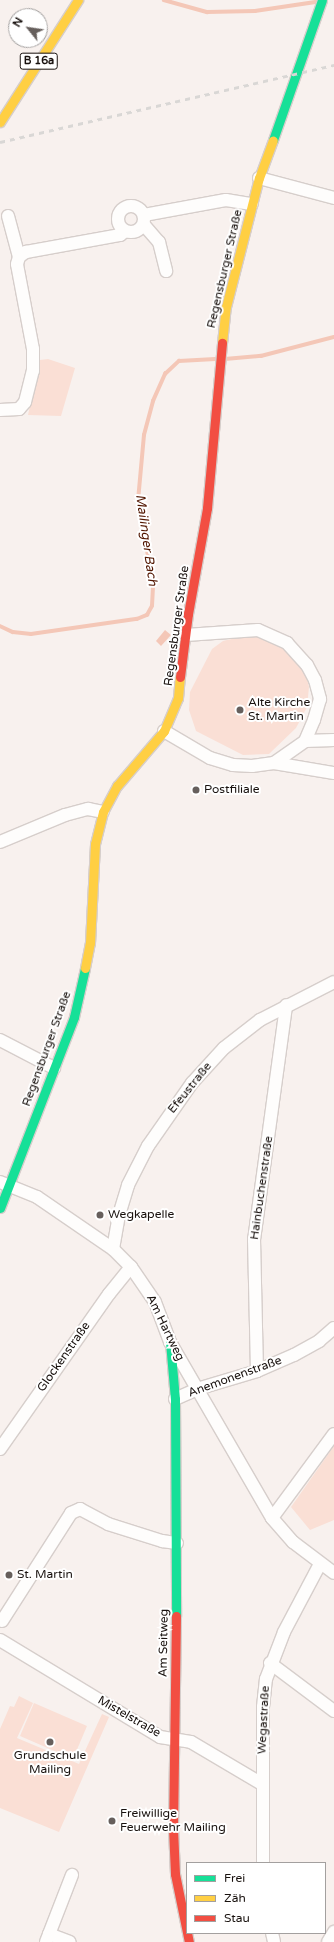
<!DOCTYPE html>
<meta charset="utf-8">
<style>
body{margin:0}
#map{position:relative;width:334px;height:1942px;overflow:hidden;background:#f8f1ee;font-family:"Varela Round",sans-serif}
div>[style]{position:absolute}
.green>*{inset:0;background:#fadfd5}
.water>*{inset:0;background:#f4c7b7}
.stream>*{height:3.5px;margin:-1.75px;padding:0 1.75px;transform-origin:1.75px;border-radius:1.75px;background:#f4c7b7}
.roads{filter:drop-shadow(1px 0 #d6cecb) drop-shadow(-1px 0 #d6cecb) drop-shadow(0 1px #d6cecb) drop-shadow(0 -1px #d6cecb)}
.street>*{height:12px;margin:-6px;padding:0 6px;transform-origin:6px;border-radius:6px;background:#fefdfc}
.street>.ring{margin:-6px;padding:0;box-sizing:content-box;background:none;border:12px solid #fefdfc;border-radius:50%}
.fast>*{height:9px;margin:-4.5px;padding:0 4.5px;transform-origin:4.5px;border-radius:4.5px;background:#16e098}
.slow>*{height:9px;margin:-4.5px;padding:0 4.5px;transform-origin:4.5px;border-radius:4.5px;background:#ffcf43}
.jam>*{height:9px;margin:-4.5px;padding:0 4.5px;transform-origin:4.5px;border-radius:4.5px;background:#f24e42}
.rail>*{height:3px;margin-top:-1.5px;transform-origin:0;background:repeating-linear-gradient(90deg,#d9d7d5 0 5px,transparent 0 10px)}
.dots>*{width:11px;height:11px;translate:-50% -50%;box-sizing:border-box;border:2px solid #fff;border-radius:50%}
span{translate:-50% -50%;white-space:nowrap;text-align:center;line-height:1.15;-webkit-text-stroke:4px #fff;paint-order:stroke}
.shield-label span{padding:1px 3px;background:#fff;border:1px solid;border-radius:3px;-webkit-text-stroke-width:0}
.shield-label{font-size:11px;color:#18110e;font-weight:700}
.street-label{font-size:12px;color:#18110e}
.poi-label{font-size:12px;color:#18110e}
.left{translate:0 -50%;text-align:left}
.water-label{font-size:13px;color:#521600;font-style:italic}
.legend{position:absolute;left:186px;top:1862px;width:140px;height:72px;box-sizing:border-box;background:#fff;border:1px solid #a3a09f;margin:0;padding:5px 7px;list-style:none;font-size:12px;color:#18110e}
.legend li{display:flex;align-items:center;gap:8px;height:20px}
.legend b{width:20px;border:1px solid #a3a09f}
.north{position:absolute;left:8px;top:8px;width:40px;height:40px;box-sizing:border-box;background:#fff;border:1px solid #a3a09f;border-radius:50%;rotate:300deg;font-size:11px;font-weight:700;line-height:16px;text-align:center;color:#18110e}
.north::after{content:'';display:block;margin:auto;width:14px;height:18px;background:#665f5c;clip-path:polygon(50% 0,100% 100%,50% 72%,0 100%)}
</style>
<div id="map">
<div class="green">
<div style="clip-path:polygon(48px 359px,75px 368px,61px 416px,28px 415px,40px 360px)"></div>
<div style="clip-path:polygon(252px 634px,276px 643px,295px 659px,306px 674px,309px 687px,307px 707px,296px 728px,269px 754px,243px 755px,196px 731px,189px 710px,190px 692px,212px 649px,223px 641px)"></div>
<div style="clip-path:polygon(334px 1446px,334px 1520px,310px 1530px,291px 1507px)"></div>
<div style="clip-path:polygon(19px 1696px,33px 1703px,17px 1738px,79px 1764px,102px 1714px,109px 1717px,59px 1832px,0 1808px,0 1729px,10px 1706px,14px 1707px)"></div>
<div style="clip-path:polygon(34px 1703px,87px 1726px,73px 1759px,20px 1736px)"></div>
</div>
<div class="water">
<div style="clip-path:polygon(165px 630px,171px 635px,161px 646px,156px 641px)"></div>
</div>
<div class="stream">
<div style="left:164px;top:0;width:45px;rotate:15.6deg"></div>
<div style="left:207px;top:12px;width:48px;rotate:-1.2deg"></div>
<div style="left:255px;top:11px;width:61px;rotate:-8.5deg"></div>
<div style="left:225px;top:359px;width:36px;rotate:-5deg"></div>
<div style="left:261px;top:356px;width:75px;rotate:-14.6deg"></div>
<div style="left:0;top:626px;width:14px;rotate:25deg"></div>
<div style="left:13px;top:632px;width:18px;rotate:6deg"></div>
<div style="left:31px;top:634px;width:107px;rotate:-8.1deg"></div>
<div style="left:137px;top:619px;width:11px;rotate:-22deg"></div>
<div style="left:147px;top:615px;width:10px;rotate:-61deg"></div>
<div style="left:152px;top:606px;width:22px;rotate:-87deg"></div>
<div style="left:153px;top:584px;width:84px;rotate:-100.2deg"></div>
<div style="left:138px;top:501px;width:66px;rotate:-84.8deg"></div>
<div style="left:144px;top:435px;width:35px;rotate:-75deg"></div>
<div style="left:153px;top:401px;width:30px;rotate:-66deg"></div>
<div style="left:165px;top:374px;width:19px;rotate:-43deg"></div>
<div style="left:179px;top:361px;width:36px;rotate:-3deg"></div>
</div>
<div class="roads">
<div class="street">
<div style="left:259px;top:178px;width:78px;rotate:14.9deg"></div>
<div class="ring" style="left:118px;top:206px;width:14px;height:14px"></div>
<div style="left:144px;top:215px;width:83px;rotate:-10.4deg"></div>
<div style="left:226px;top:200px;width:26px;rotate:9deg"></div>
<div style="left:8px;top:216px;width:42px;rotate:75deg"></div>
<div style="left:144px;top:225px;width:23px;rotate:49deg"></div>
<div style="left:159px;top:242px;width:30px;rotate:76deg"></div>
<div style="left:0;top:410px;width:19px;rotate:-3deg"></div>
<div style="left:19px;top:409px;width:9px;rotate:-49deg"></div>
<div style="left:25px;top:402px;width:32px;rotate:-76deg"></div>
<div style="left:33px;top:371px;width:22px;rotate:-90deg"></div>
<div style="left:33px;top:349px;width:86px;rotate:-100.7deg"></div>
<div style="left:17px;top:264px;width:7px;rotate:-74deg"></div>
<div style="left:19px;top:257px;width:9px;rotate:-36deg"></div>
<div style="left:26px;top:252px;width:96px;rotate:-10.3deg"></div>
<div style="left:120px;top:235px;width:6px;rotate:-39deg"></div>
<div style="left:186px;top:635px;width:72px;rotate:-4deg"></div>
<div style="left:258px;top:630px;width:32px;rotate:24deg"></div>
<div style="left:287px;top:643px;width:30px;rotate:48deg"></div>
<div style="left:307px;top:665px;width:17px;rotate:62deg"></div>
<div style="left:315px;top:680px;width:20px;rotate:75deg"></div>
<div style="left:320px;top:699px;width:22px;rotate:106deg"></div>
<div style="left:314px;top:720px;width:23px;rotate:113deg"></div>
<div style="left:164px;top:731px;width:53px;rotate:30.4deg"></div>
<div style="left:210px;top:758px;width:24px;rotate:17deg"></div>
<div style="left:233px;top:765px;width:19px;rotate:3deg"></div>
<div style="left:252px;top:766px;width:22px;rotate:-8deg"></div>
<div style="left:274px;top:763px;width:61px;rotate:9.5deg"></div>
<div style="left:274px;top:763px;width:38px;rotate:-35deg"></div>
<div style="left:305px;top:741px;width:29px;rotate:-2deg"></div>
<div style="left:0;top:842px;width:70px;rotate:-22.6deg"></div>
<div style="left:65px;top:815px;width:24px;rotate:-15deg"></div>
<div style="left:88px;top:809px;width:15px;rotate:11deg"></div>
<div style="left:0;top:1040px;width:61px;rotate:27.4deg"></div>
<div style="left:0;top:1182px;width:40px;rotate:22deg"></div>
<div style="left:37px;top:1197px;width:92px;rotate:34.4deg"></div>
<div style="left:113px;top:1249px;width:25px;rotate:45deg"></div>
<div style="left:131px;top:1267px;width:42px;rotate:55.6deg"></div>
<div style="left:155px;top:1302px;width:43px;rotate:69.4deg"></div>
<div style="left:170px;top:1342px;width:203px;rotate:59.9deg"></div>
<div style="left:272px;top:1518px;width:32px;rotate:49deg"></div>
<div style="left:293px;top:1542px;width:51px;rotate:37.1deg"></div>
<div style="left:113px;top:1249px;width:35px;rotate:-80deg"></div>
<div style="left:119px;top:1215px;width:31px;rotate:-73deg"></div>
<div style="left:128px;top:1185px;width:44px;rotate:-62.9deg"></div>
<div style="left:148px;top:1146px;width:77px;rotate:-55.1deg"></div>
<div style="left:192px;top:1083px;width:47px;rotate:-47.6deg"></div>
<div style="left:224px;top:1048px;width:46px;rotate:-37.9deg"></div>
<div style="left:260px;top:1020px;width:83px;rotate:-27.2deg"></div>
<div style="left:257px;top:1371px;width:131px;rotate:-91.3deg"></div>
<div style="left:254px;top:1240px;width:237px;rotate:-82.2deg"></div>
<div style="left:175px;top:1399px;width:24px;rotate:-24deg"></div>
<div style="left:197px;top:1389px;width:63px;rotate:-16.7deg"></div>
<div style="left:257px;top:1371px;width:40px;rotate:-23.4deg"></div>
<div style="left:294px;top:1355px;width:29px;rotate:-29deg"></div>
<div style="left:319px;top:1341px;width:20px;rotate:-41deg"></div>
<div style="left:0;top:1449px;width:189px;rotate:-54.9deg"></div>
<div style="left:109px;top:1294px;width:35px;rotate:-51deg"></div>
<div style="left:272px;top:1518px;width:104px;rotate:-53.6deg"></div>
<div style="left:2px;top:1621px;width:128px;rotate:-57.4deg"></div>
<div style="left:71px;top:1513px;width:10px;rotate:-24deg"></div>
<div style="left:80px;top:1509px;width:32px;rotate:28deg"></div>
<div style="left:108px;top:1524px;width:57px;rotate:17.5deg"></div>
<div style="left:162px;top:1541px;width:15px;rotate:8deg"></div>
<div style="left:0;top:1640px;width:187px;rotate:31.2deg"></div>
<div style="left:160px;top:1737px;width:31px;rotate:9deg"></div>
<div style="left:191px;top:1742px;width:82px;rotate:30.6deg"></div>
<div style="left:270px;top:1663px;width:80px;rotate:36.9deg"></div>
<div style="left:263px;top:1863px;width:156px;rotate:-90deg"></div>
<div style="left:263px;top:1707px;width:28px;rotate:-84deg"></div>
<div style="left:266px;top:1679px;width:50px;rotate:-69deg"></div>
<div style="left:284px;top:1632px;width:77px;rotate:-62.1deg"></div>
<div style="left:272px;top:1933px;width:9px;rotate:77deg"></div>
<div style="left:49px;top:1934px;width:22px;rotate:21deg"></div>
<div style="left:46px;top:1942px;width:72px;rotate:-68.8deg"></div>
<div style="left:328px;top:1942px;width:12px;rotate:-59deg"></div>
</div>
<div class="fast">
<div style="left:273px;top:140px;width:148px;rotate:-70.7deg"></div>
<div style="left:0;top:1208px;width:205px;rotate:-68.8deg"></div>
<div style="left:74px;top:1017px;width:50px;rotate:-77.3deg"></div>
<div style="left:170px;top:1342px;width:57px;rotate:85deg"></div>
<div style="left:175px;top:1399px;width:217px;rotate:89.7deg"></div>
</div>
<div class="slow">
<div style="left:0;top:122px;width:145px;rotate:-57.4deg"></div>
<div style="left:222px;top:343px;width:36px;rotate:-84deg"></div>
<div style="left:226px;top:307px;width:133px;rotate:-75.7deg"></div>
<div style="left:259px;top:178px;width:40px;rotate:-69.8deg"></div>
<div style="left:85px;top:968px;width:25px;rotate:-79deg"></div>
<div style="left:90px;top:943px;width:99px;rotate:-87.1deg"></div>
<div style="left:95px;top:844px;width:33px;rotate:-76deg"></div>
<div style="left:103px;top:812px;width:30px;rotate:-62deg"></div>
<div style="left:117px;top:786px;width:72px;rotate:-49.5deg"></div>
<div style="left:164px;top:731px;width:36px;rotate:-67deg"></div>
<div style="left:178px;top:698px;width:21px;rotate:-85deg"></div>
</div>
<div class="jam">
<div style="left:180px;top:677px;width:64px;rotate:-82.8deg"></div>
<div style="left:188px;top:614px;width:108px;rotate:-79.8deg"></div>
<div style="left:207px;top:508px;width:166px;rotate:-84.8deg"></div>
<div style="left:176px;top:1616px;width:212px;rotate:90.8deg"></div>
<div style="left:173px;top:1828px;width:46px;rotate:87.5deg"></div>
<div style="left:175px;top:1874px;width:69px;rotate:78.4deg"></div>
</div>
</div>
<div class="rail">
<div style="left:0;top:142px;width:343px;rotate:-13deg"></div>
</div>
<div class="dots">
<div style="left:240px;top:710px;background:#665f5c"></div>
<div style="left:196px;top:790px;background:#665f5c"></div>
<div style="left:100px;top:1215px;background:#665f5c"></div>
<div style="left:9px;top:1575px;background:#665f5c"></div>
<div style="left:50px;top:1742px;background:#665f5c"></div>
<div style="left:112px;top:1821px;background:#665f5c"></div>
</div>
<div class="shield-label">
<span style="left:39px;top:61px">B 16a</span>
</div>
<div class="street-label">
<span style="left:225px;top:269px;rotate:-77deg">Regensburger Straße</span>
<span style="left:177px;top:626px;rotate:-82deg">Regensburger Straße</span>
<span style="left:47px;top:1049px;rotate:-70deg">Regensburger Straße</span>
<span style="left:190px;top:1088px;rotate:-51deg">Efeustraße</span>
<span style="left:262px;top:1188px;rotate:-82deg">Hainbuchenstraße</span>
<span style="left:165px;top:1328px;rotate:64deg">Am Hartweg</span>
<span style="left:64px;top:1357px;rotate:-55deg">Glockenstraße</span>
<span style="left:235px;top:1377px;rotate:-20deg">Anemonenstraße</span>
<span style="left:164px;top:1643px;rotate:-89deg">Am Seitweg</span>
<span style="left:129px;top:1717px;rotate:30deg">Mistelstraße</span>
<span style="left:264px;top:1720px;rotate:-87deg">Wegastraße</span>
</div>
<div class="poi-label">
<span class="left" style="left:248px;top:710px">Alte Kirche<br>St. Martin</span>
<span class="left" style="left:204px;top:790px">Postfiliale</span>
<span class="left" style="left:108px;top:1215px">Wegkapelle</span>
<span class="left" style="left:17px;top:1575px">St. Martin</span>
<span style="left:50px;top:1763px">Grundschule<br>Mailing</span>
<span class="left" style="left:120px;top:1821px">Freiwillige<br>Feuerwehr Mailing</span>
</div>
<div class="water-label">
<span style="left:146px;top:540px;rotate:82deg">Mailinger Bach</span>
</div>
<ul class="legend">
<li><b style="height:5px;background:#16e098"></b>Frei</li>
<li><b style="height:5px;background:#ffcf43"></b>Zäh</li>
<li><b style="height:5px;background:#f24e42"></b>Stau</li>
</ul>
<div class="north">N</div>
</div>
